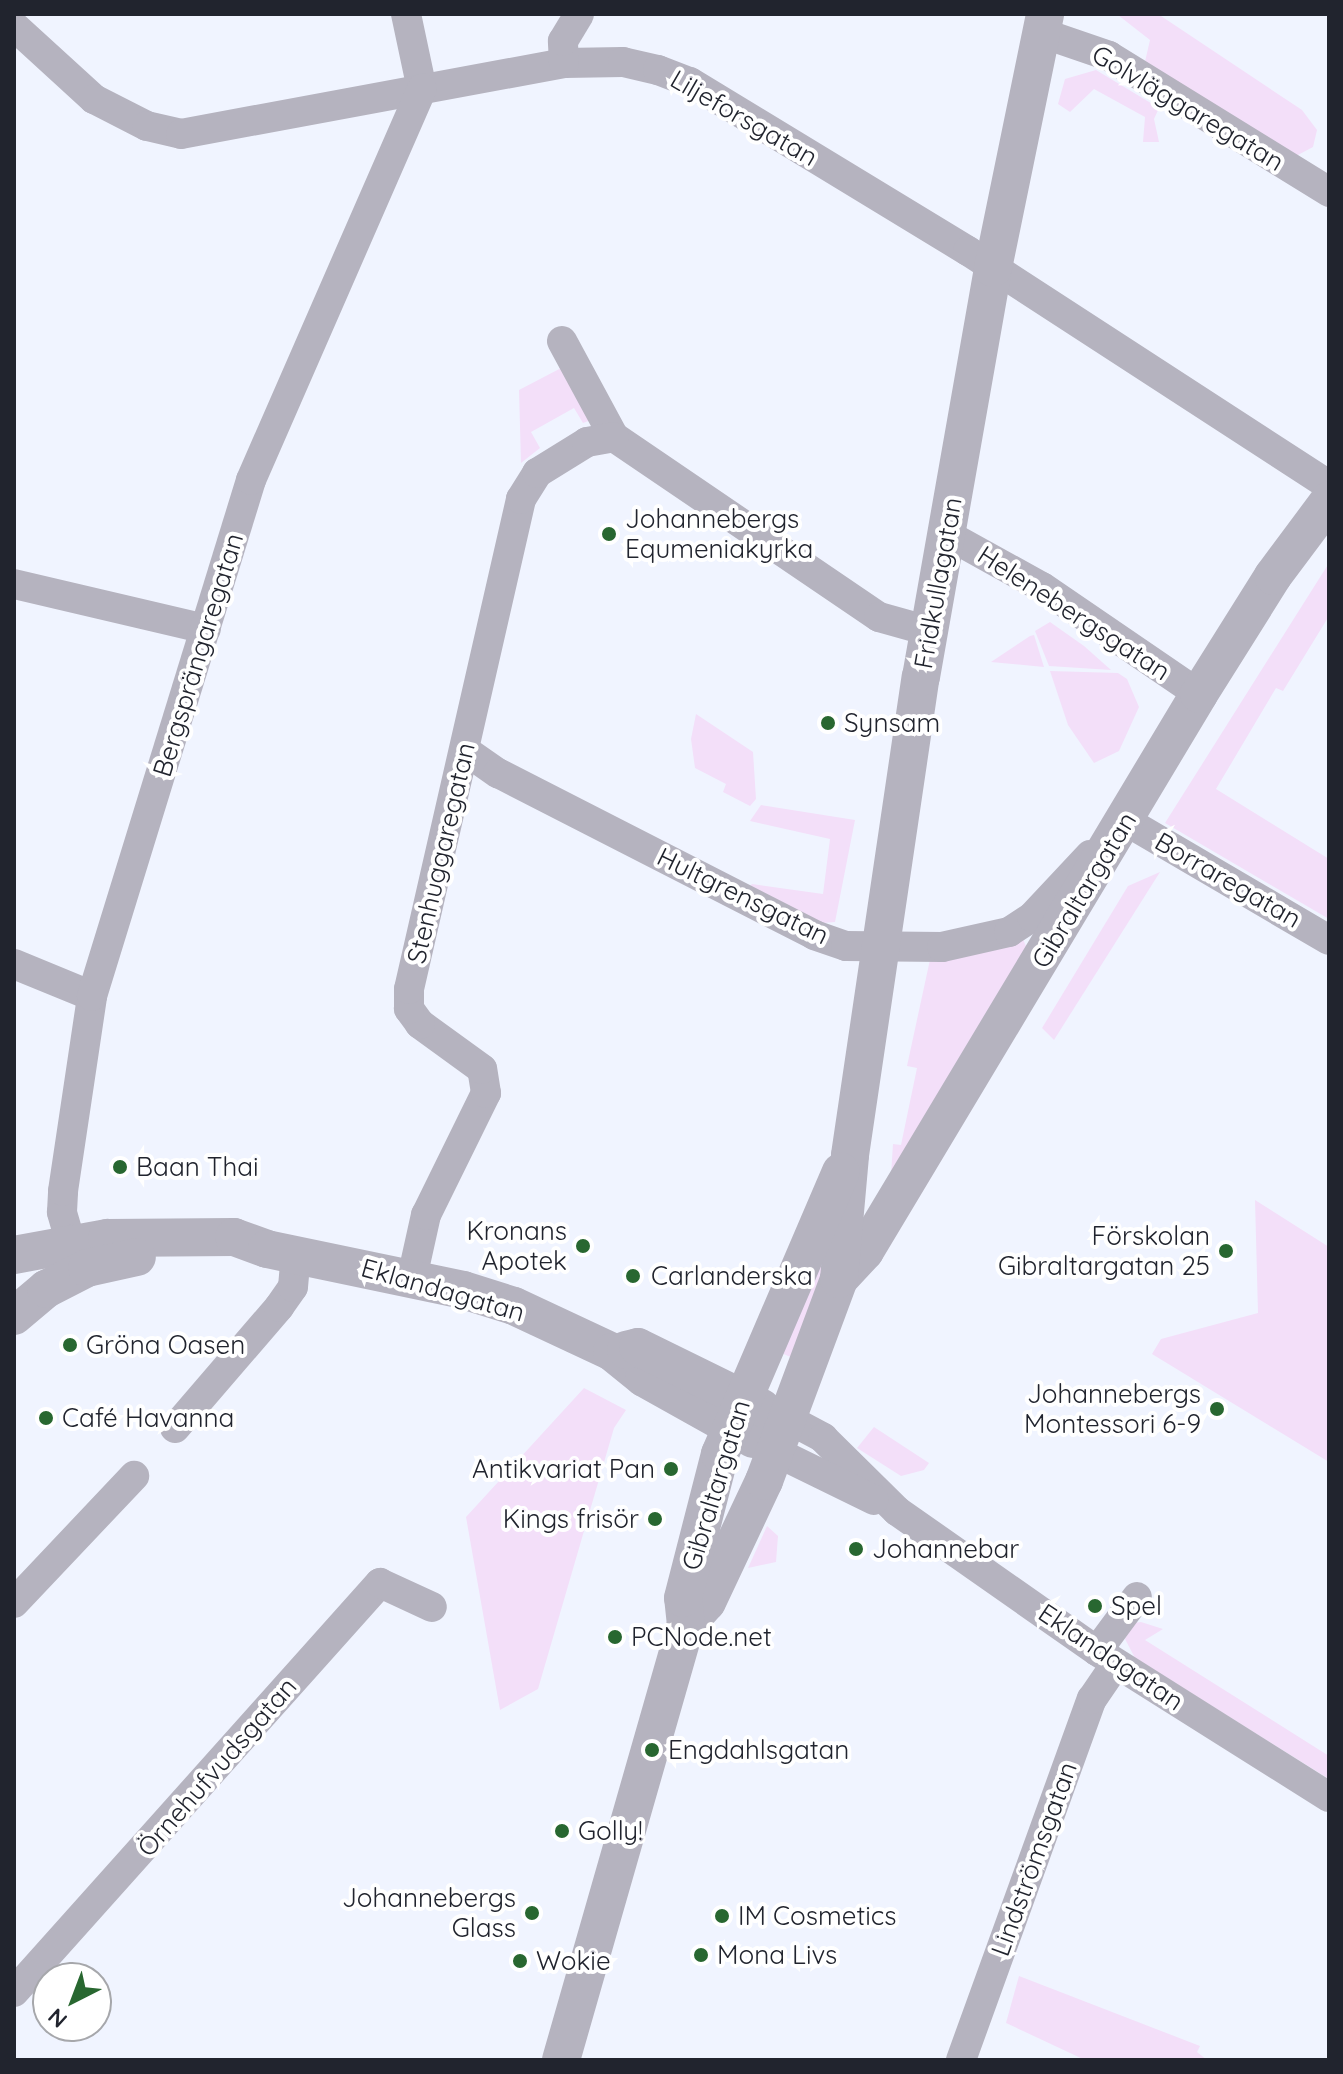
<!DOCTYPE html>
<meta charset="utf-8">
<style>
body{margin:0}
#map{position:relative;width:1343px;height:2074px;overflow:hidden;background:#f0f4ff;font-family:Quicksand,sans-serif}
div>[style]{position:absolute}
.green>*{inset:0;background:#f3dff9}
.minor>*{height:30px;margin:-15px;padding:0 15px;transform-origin:15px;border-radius:15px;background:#b5b3bf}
.tertiary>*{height:38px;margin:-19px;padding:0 19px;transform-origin:19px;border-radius:19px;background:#b5b3bf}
.dots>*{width:22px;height:22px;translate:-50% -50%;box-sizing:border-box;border:4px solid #fff;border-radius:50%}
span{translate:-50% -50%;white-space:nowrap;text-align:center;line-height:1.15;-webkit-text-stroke:8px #fff;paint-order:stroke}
.street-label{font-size:26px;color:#21242e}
.poi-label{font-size:26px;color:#21242e}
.left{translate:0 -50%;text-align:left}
.right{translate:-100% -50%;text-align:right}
.frame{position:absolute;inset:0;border:16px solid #21242e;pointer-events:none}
.north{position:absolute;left:32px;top:1962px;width:80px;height:80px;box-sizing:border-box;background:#fff;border:2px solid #a6a7ab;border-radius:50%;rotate:222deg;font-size:22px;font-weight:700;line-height:32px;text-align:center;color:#21242e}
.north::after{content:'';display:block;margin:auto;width:28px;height:36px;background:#286730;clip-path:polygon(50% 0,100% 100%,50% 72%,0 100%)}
</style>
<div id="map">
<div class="green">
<div style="clip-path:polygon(1158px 14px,1302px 110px,1317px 130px,1313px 147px,1296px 156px,1144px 66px,1150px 40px,1118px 15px,1104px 15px)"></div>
<div style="clip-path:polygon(1096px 70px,1159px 108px,1154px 119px,1159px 142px,1143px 142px,1145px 117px,1094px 89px,1070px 112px,1058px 104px,1065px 79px)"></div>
<div style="clip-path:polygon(565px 366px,591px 420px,583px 423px,574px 408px,531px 432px,540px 448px,521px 463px,519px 390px)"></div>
<div style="clip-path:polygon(1329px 563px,1329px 616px,1283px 691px,1276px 688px,1216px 789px,1329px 859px,1329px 919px,1165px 823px)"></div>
<div style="clip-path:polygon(1050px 622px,1084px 646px,1111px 670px,1049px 666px,1035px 631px)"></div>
<div style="clip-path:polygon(1034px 635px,1044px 667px,991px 662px,1030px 636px)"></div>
<div style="clip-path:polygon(1050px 671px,1118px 673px,1127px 679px,1139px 707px,1119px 751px,1094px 763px,1068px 725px)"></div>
<div style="clip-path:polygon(696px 714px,753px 752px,756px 799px,750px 806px,723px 792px,726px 784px,695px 768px,691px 739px)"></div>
<div style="clip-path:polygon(761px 805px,855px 820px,835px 922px,823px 923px,748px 888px,752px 884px,823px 894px,830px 839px,750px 821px)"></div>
<div style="clip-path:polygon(1160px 872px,1054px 1040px,1042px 1028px,1128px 886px)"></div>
<div style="clip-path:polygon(1022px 937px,1029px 953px,891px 1175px,893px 1144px,901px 1145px,917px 1068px,907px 1066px,931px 955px)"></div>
<div style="clip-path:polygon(1255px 1200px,1329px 1247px,1329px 1462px,1152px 1354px,1161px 1339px,1258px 1313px)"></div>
<div style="clip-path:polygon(818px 1261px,825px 1265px,795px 1359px,777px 1351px)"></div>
<div style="clip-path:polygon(584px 1388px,626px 1410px,614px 1428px,538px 1689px,500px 1710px,466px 1517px)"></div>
<div style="clip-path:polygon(874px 1427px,929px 1463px,924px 1470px,901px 1476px,857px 1448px)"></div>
<div style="clip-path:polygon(767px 1526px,778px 1536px,776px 1562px,748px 1568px)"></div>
<div style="clip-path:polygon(1141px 1622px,1163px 1629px,1145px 1640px,1329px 1756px,1329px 1779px,1135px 1658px,1125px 1639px,1133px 1623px)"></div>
<div style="clip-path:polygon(1019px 1976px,1200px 2046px,1197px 2052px,1207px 2060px,1085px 2060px,1006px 2023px)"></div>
</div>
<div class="minor">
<div style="left:406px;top:14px;width:77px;rotate:78deg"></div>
<div style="left:14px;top:26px;width:108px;rotate:42.4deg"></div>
<div style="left:94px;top:99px;width:59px;rotate:27deg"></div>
<div style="left:147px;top:126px;width:35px;rotate:13deg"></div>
<div style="left:181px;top:134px;width:390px;rotate:-10.5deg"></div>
<div style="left:564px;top:63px;width:59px;rotate:-1deg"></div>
<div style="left:623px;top:62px;width:36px;rotate:13deg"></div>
<div style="left:658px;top:70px;width:34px;rotate:21deg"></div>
<div style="left:690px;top:82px;width:325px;rotate:31.3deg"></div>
<div style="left:968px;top:251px;width:430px;rotate:33deg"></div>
<div style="left:1042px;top:33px;width:71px;rotate:18.9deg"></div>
<div style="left:1109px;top:56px;width:259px;rotate:31.7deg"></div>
<div style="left:564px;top:63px;width:22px;rotate:-93deg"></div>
<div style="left:563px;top:41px;width:31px;rotate:-59deg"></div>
<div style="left:562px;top:341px;width:109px;rotate:61.6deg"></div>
<div style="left:614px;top:437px;width:320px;rotate:34.2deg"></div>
<div style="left:879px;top:617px;width:52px;rotate:15.6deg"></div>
<div style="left:948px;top:535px;width:107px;rotate:29deg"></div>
<div style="left:1042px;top:587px;width:190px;rotate:34.3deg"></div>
<div style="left:14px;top:584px;width:197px;rotate:13.2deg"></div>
<div style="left:466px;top:751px;width:39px;rotate:35deg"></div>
<div style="left:498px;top:773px;width:355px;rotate:27.1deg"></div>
<div style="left:814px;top:935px;width:34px;rotate:19deg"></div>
<div style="left:846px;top:946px;width:96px;rotate:0.6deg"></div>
<div style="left:942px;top:947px;width:69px;rotate:-12.6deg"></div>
<div style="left:1009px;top:932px;width:27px;rotate:-33deg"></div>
<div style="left:1032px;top:917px;width:85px;rotate:-46.9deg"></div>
<div style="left:1126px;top:821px;width:235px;rotate:30.4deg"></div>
<div style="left:14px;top:964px;width:84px;rotate:22.3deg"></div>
<div style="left:71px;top:1244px;width:33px;rotate:-106deg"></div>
<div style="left:62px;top:1212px;width:21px;rotate:-87deg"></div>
<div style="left:63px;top:1191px;width:197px;rotate:-81.5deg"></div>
<div style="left:92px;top:996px;width:540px;rotate:-72.87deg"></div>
<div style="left:251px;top:480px;width:427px;rotate:-66.4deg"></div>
<div style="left:412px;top:1278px;width:65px;rotate:-77.5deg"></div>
<div style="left:426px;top:1215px;width:136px;rotate:-63.8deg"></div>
<div style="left:486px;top:1093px;width:24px;rotate:-99deg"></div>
<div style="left:482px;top:1069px;width:77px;rotate:-144deg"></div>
<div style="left:420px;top:1024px;width:19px;rotate:-126deg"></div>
<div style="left:409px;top:1009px;width:20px;rotate:-90deg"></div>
<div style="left:409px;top:989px;width:503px;rotate:-77.12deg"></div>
<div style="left:521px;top:499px;width:31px;rotate:-58deg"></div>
<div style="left:537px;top:473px;width:59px;rotate:-31.8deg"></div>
<div style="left:587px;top:442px;width:27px;rotate:-10deg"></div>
<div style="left:788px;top:1419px;width:40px;rotate:28deg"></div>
<div style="left:823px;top:1438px;width:104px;rotate:44.6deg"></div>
<div style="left:897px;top:1511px;width:244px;rotate:35deg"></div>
<div style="left:1097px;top:1651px;width:274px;rotate:32.2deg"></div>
<div style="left:175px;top:1428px;width:160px;rotate:-49.3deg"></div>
<div style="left:279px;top:1307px;width:24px;rotate:-55deg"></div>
<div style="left:293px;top:1287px;width:35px;rotate:-85deg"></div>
<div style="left:774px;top:1451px;width:111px;rotate:26.1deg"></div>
<div style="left:14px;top:1603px;width:175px;rotate:-46.6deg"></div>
<div style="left:1097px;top:1651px;width:67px;rotate:-53.5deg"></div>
<div style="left:14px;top:1992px;width:549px;rotate:-48.18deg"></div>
<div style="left:380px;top:1583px;width:57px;rotate:24.8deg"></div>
<div style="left:961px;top:2060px;width:384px;rotate:-70.1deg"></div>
<div style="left:1092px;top:1699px;width:42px;rotate:-55.6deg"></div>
</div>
<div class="tertiary">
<div style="left:14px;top:1255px;width:95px;rotate:-10.4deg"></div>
<div style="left:107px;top:1238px;width:127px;rotate:-0.5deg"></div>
<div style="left:234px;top:1237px;width:35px;rotate:20deg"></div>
<div style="left:267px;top:1249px;width:200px;rotate:11.8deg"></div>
<div style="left:463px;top:1290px;width:53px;rotate:17.4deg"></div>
<div style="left:514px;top:1306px;width:108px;rotate:25.1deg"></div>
<div style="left:612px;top:1352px;width:41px;rotate:39.1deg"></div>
<div style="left:644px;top:1378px;width:125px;rotate:29.2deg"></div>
<div style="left:839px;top:1279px;width:38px;rotate:-47deg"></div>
<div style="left:865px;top:1251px;width:649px;rotate:-59.05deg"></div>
<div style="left:1199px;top:694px;width:139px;rotate:-57.9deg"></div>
<div style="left:1273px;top:576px;width:94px;rotate:-53.3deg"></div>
<div style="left:14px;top:1316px;width:42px;rotate:-40.2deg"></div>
<div style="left:46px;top:1289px;width:46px;rotate:-27.1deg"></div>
<div style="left:87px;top:1268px;width:51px;rotate:-12.4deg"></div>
<div style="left:626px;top:1350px;width:12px;rotate:-14deg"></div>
<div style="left:638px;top:1347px;width:138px;rotate:26.2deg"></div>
<div style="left:686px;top:1625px;width:31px;rotate:-48deg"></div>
<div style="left:707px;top:1602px;width:134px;rotate:-64.8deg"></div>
<div style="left:764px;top:1481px;width:215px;rotate:-69.6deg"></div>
<div style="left:839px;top:1279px;width:124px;rotate:-84.9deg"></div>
<div style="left:850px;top:1155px;width:483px;rotate:-81.6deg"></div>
<div style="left:921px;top:677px;width:415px;rotate:-80deg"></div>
<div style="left:993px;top:268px;width:259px;rotate:-78.4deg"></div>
<div style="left:561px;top:2060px;width:453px;rotate:-74deg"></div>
<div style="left:686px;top:1625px;width:27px;rotate:-96deg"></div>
<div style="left:683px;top:1598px;width:149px;rotate:-75.6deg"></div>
<div style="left:720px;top:1454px;width:307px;rotate:-66.8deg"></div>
</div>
<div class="dots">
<div style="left:609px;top:534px;background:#286730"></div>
<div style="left:828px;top:723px;background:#286730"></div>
<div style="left:120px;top:1167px;background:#286730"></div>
<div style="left:583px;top:1246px;background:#286730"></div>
<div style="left:1226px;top:1251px;background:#286730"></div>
<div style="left:633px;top:1276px;background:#286730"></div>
<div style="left:70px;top:1345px;background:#286730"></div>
<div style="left:1217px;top:1409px;background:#286730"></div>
<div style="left:46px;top:1418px;background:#286730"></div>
<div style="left:671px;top:1469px;background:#286730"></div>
<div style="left:655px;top:1519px;background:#286730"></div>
<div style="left:856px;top:1549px;background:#286730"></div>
<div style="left:1095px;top:1606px;background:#286730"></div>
<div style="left:615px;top:1637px;background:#286730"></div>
<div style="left:652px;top:1750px;background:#286730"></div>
<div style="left:562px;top:1831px;background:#286730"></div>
<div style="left:532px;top:1913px;background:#286730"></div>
<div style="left:722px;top:1916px;background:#286730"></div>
<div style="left:701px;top:1955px;background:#286730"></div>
<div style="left:520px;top:1961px;background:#286730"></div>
</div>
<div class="street-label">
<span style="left:1188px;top:108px;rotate:31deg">Golvläggaregatan</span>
<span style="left:744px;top:118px;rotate:30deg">Liljeforsgatan</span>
<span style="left:938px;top:583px;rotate:-80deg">Fridkullagatan</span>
<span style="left:1074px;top:613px;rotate:33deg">Helenebergsgatan</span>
<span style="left:198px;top:655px;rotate:-73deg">Bergsprängaregatan</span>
<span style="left:441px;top:853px;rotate:-77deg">Stenhuggaregatan</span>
<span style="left:1228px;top:880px;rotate:30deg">Borraregatan</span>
<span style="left:1084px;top:890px;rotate:-59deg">Gibraltargatan</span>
<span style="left:743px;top:896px;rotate:26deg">Hultgrensgatan</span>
<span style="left:443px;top:1290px;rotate:16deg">Eklandagatan</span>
<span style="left:716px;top:1485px;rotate:-73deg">Gibraltargatan</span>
<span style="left:1111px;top:1657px;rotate:34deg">Eklandagatan</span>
<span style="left:217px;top:1767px;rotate:-49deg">Örnehufvudsgatan</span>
<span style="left:1034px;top:1859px;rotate:-70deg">Lindströmsgatan</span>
</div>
<div class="poi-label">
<span class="left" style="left:625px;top:534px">Johannebergs<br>Equmeniakyrka</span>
<span class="left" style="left:844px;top:723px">Synsam</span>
<span class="left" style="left:136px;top:1167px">Baan Thai</span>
<span class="right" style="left:567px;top:1246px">Kronans<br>Apotek</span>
<span class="right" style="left:1210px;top:1251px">Förskolan<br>Gibraltargatan 25</span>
<span class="left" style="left:651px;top:1276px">Carlanderska</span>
<span class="left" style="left:86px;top:1345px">Gröna Oasen</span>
<span class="right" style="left:1201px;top:1409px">Johannebergs<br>Montessori 6-9</span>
<span class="left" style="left:62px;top:1418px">Café Havanna</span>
<span class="right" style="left:655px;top:1469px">Antikvariat Pan</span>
<span class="right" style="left:639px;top:1519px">Kings frisör</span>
<span class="left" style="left:872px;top:1549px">Johannebar</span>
<span class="left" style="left:1111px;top:1606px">Spel</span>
<span class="left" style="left:631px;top:1637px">PCNode.net</span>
<span class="left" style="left:668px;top:1750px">Engdahlsgatan</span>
<span class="left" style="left:578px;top:1831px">Golly!</span>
<span class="right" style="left:516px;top:1913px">Johannebergs<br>Glass</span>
<span class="left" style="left:738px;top:1916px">IM Cosmetics</span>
<span class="left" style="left:717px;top:1955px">Mona Livs</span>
<span class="left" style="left:536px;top:1961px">Wokie</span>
</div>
<div class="frame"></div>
<div class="north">N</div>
</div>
